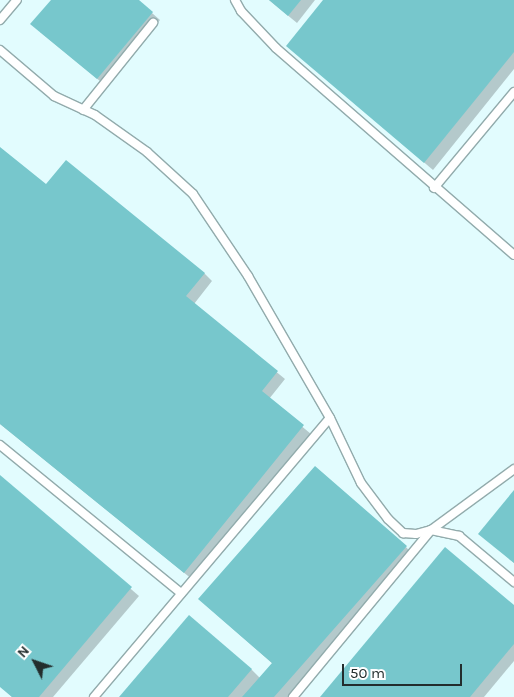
<!DOCTYPE html>
<style>
body{margin:0}
#map{position:relative;width:514px;height:697px;overflow:hidden;background:#e2fcfe;font-family:Karla,sans-serif}
div>[style]{position:absolute}
.shadow>*{inset:0;background:#0003}
.building>*{inset:0;background:#77c7cc}
.roads{filter:drop-shadow(1px 0 #92abac) drop-shadow(-1px 0 #92abac) drop-shadow(0 1px #92abac) drop-shadow(0 -1px #92abac)}
.service>*{height:8px;margin:-4px;padding:0 4px;transform-origin:4px;border-radius:4px;background:#fff}
span{translate:-50% -50%;white-space:nowrap;text-align:center;line-height:1.15;-webkit-text-stroke:4px #fff;paint-order:stroke}
.north{position:absolute;left:10px;top:637px;width:50px;height:50px;-webkit-text-stroke:4px #fff;paint-order:stroke;rotate:311deg;font-size:14px;font-weight:700;line-height:20px;text-align:center;color:#232d2d}
.north::after{content:'';display:block;margin:auto;width:18px;height:22px;background:#232d2d;clip-path:polygon(50% 0,100% 100%,50% 72%,0 100%)}
.scale{position:absolute;left:342px;top:664px;width:120px;height:22px;box-sizing:border-box;border:2px solid #232d2d;border-top:0;padding-left:6px;font-size:15px;line-height:18px;white-space:nowrap;color:#232d2d;-webkit-text-stroke:4px #fff;paint-order:stroke}
</style>
<div id="map">
<div class="shadow">
<div style="clip-path:polygon(52px 0,137px 0,160px 20px,106px 86px,40px 32px)"></div>
<div style="clip-path:polygon(269px 0,315px 0,297px 23px)"></div>
<div style="clip-path:polygon(325px 0,514px 0,514px 69px,433px 170px,295px 53px)"></div>
<div style="clip-path:polygon(0 149px,46px 186px,204px 273px,212px 281px,194px 304px,285px 379px,269px 399px,311px 434px,193px 580px,0 424px)"></div>
<div style="clip-path:polygon(0 476px,139px 596px,53px 697px,12px 697px,0 686px)"></div>
<div style="clip-path:polygon(514px 492px,514px 563px,480px 534px)"></div>
<div style="clip-path:polygon(406px 547px,413px 555px,288px 697px,123px 697px,251px 669px,260px 678px,273px 664px,208px 607px)"></div>
<div style="clip-path:polygon(514px 607px,514px 661px,484px 697px,322px 697px)"></div>
</div>
<div class="building">
<div style="clip-path:polygon(51px 0,139px 0,153px 12px,97px 79px,30px 24px)"></div>
<div style="clip-path:polygon(269px 0,301px 0,288px 16px)"></div>
<div style="clip-path:polygon(323px 0,514px 0,514px 52px,424px 163px,286px 46px)"></div>
<div style="clip-path:polygon(0 147px,46px 184px,66px 160px,205px 273px,186px 296px,278px 371px,262px 391px,304px 425px,184px 573px,0 424px)"></div>
<div style="clip-path:polygon(315px 466px,407px 546px,274px 697px,242px 697px,272px 663px,198px 599px)"></div>
<div style="clip-path:polygon(0 475px,132px 587px,39px 697px,12px 697px,0 687px)"></div>
<div style="clip-path:polygon(514px 490px,514px 563px,478px 534px)"></div>
<div style="clip-path:polygon(445px 547px,514px 605px,514px 644px,470px 697px,320px 697px)"></div>
<div style="clip-path:polygon(189px 615px,252px 669px,228px 697px,119px 697px)"></div>
</div>
<div class="roads">
<div class="service">
<div style="left:235px;top:0;width:13px;rotate:61deg"></div>
<div style="left:241px;top:11px;width:51px;rotate:46.6deg"></div>
<div style="left:276px;top:48px;width:315px;rotate:41deg"></div>
<div style="left:0;top:20px;width:26px;rotate:-50deg"></div>
<div style="left:0;top:50px;width:71px;rotate:40.4deg"></div>
<div style="left:54px;top:96px;width:45px;rotate:24.9deg"></div>
<div style="left:95px;top:115px;width:64px;rotate:35.4deg"></div>
<div style="left:147px;top:152px;width:62px;rotate:42.4deg"></div>
<div style="left:193px;top:194px;width:99px;rotate:56.1deg"></div>
<div style="left:248px;top:276px;width:164px;rotate:60deg"></div>
<div style="left:330px;top:418px;width:72px;rotate:64.5deg"></div>
<div style="left:361px;top:483px;width:45px;rotate:53.1deg"></div>
<div style="left:388px;top:519px;width:21px;rotate:43deg"></div>
<div style="left:403px;top:533px;width:13px;rotate:4deg"></div>
<div style="left:416px;top:534px;width:16px;rotate:-15deg"></div>
<div style="left:431px;top:530px;width:29px;rotate:12deg"></div>
<div style="left:459px;top:536px;width:72px;rotate:39.9deg"></div>
<div style="left:83px;top:110px;width:112px;rotate:-51.2deg"></div>
<div style="left:434px;top:188px;width:125px;rotate:-50.2deg"></div>
<div style="left:0;top:445px;width:234px;rotate:39.3deg"></div>
<div style="left:94px;top:697px;width:365px;rotate:-49.8deg"></div>
<div style="left:293px;top:697px;width:217px;rotate:-50.4deg"></div>
<div style="left:431px;top:530px;width:103px;rotate:-36.3deg"></div>
</div>
</div>
<div class="north">N</div>
<div class="scale">50 m</div>
</div>
